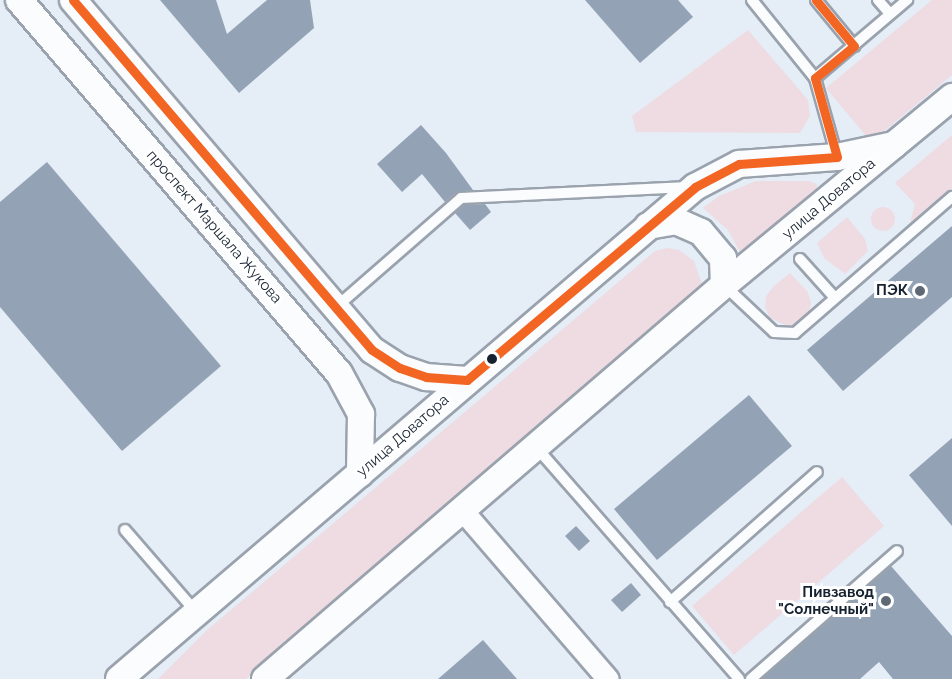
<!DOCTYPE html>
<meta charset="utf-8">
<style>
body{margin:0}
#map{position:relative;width:952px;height:679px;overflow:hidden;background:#e5edf6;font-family:Raleway,sans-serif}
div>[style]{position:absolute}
.green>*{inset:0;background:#eedce2}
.round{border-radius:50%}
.building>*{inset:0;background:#93a3b5}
.roads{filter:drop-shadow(2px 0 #99a2ad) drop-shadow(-2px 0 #99a2ad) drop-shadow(0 2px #99a2ad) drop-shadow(0 -2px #99a2ad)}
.service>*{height:10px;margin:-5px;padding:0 5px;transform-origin:5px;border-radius:5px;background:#fbfcfe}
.minor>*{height:21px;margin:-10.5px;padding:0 10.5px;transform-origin:10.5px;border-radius:10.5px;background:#fbfcfe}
.tertiary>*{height:26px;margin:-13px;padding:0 13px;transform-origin:13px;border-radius:13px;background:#fbfcfe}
.bus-1>*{height:9px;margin:-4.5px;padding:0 4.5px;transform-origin:4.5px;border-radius:4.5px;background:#f26522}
.dots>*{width:16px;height:16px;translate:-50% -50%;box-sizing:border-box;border:3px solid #fff;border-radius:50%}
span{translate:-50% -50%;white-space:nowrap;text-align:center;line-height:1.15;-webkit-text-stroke:6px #fff;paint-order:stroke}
.street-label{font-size:15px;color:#162230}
.poi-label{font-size:15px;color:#162230;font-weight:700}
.right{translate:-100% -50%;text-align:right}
</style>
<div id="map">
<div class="green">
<div style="clip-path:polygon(932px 0,952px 0,952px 75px,871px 142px,826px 88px)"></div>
<div style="clip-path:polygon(748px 30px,808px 100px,810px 116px,800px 133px,636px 132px,632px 116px)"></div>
<div style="clip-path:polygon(952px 135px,952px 188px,909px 226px,915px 204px,895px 183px)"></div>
<div style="clip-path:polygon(756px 181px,808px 181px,817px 184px,816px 194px,742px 256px,728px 230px,703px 208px,719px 196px)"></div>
<div class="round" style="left:871px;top:207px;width:24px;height:24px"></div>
<div style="clip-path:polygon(847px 217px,865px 239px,868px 251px,845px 274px,824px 258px,817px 243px)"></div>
<div style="clip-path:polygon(667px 248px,679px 250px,694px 261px,702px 284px,698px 296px,246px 679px,158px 679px,206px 631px,655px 251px)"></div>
<div style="clip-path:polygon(790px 273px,807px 291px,811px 302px,809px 315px,790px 327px,770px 318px,765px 307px,766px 296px,774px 286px)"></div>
<div style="clip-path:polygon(842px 477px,884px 526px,734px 655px,692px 606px)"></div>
</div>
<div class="building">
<div style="clip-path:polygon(160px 0,216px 0,227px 34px,267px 0,310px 0,314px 28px,239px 93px)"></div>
<div style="clip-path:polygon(585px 0,678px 0,693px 17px,640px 63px)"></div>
<div style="clip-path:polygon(421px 125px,446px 153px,473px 190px,457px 192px,445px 202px,422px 174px,402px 192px,377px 164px)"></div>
<div style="clip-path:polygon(47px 162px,221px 366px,122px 451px,0 307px,0 202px)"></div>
<div style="clip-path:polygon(485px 204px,491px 212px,470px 230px,455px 213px,464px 205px)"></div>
<div style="clip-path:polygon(952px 226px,952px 297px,843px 391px,807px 350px)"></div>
<div style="clip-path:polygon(749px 395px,792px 446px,657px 560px,614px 509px)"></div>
<div style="clip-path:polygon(952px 438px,952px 526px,909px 475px)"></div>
<div style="clip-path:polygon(576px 526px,590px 541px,579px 551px,565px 536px)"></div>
<div style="clip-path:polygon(891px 566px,952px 636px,952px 679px,893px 679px,879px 662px,860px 679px,762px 679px)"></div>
<div style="clip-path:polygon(631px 583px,641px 595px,622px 612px,611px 600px)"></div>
<div style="clip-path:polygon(483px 640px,517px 679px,438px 679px)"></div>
</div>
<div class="roads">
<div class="service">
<div style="left:752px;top:0;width:100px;rotate:51.1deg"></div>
<div style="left:816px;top:0;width:60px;rotate:50.4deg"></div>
<div style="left:878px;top:0;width:18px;rotate:49deg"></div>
<div style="left:837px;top:157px;width:82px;rotate:-105.6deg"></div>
<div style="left:815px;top:78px;width:121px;rotate:-40.3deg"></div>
<div style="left:800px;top:259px;width:52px;rotate:48.1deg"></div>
<div style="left:725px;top:286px;width:67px;rotate:43.2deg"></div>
<div style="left:774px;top:332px;width:21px;rotate:3deg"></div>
<div style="left:795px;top:333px;width:208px;rotate:-40.9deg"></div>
<div style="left:335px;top:308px;width:167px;rotate:-41.1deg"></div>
<div style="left:461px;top:198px;width:227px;rotate:-2.8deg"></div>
<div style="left:536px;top:447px;width:308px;rotate:48.8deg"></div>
<div style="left:125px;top:530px;width:110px;rotate:49.1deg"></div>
<div style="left:670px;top:602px;width:196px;rotate:-41.5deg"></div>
<div style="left:751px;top:679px;width:194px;rotate:-41.2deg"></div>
</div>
<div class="minor">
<div style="left:462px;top:510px;width:223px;rotate:49.2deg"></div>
</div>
<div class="tertiary">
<div style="left:19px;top:0;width:491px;rotate:49.4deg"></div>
<div style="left:339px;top:373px;width:47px;rotate:61.8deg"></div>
<div style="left:361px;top:414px;width:60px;rotate:91deg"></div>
<div style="left:73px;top:0;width:460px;rotate:49.5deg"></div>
<div style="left:372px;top:350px;width:33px;rotate:33deg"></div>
<div style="left:400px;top:368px;width:28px;rotate:19deg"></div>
<div style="left:426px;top:377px;width:41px;rotate:4.2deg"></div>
<div style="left:648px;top:226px;width:28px;rotate:-10deg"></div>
<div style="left:676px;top:221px;width:27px;rotate:24deg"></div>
<div style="left:701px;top:232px;width:34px;rotate:50deg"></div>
<div style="left:723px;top:258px;width:27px;rotate:88deg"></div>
<div style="left:119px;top:679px;width:758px;rotate:-40.5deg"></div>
<div style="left:695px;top:187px;width:50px;rotate:-27.6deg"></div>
<div style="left:739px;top:164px;width:98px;rotate:-4.1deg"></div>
<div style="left:837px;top:157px;width:58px;rotate:-11.9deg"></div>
<div style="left:265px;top:679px;width:605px;rotate:-40.64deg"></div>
<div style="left:724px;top:285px;width:296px;rotate:-39.5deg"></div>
</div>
</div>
<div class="bus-1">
<div style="left:73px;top:0;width:460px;rotate:49.5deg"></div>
<div style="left:372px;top:350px;width:33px;rotate:33deg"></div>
<div style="left:400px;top:368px;width:28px;rotate:19deg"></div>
<div style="left:426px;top:377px;width:41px;rotate:4.2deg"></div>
<div style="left:467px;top:380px;width:299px;rotate:-40.2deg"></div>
<div style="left:695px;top:187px;width:50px;rotate:-27.6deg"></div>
<div style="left:739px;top:164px;width:98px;rotate:-4.1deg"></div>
<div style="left:837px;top:157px;width:82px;rotate:-105.6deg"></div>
<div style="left:815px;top:78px;width:50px;rotate:-39.4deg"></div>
<div style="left:854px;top:46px;width:60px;rotate:-129.6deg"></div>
</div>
<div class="dots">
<div style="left:920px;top:291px;background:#5e6975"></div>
<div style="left:492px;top:359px;background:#162230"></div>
<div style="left:886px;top:601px;background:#5e6975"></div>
</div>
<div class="street-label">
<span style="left:829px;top:199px;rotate:-40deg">улица Доватора</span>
<span style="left:214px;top:227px;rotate:49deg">проспект Маршала Жукова</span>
<span style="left:403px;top:436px;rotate:-41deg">улица Доватора</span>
</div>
<div class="poi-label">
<span class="right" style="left:908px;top:291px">ПЭК</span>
<span class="right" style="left:874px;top:601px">Пивзавод<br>"Солнечный"</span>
</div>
</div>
